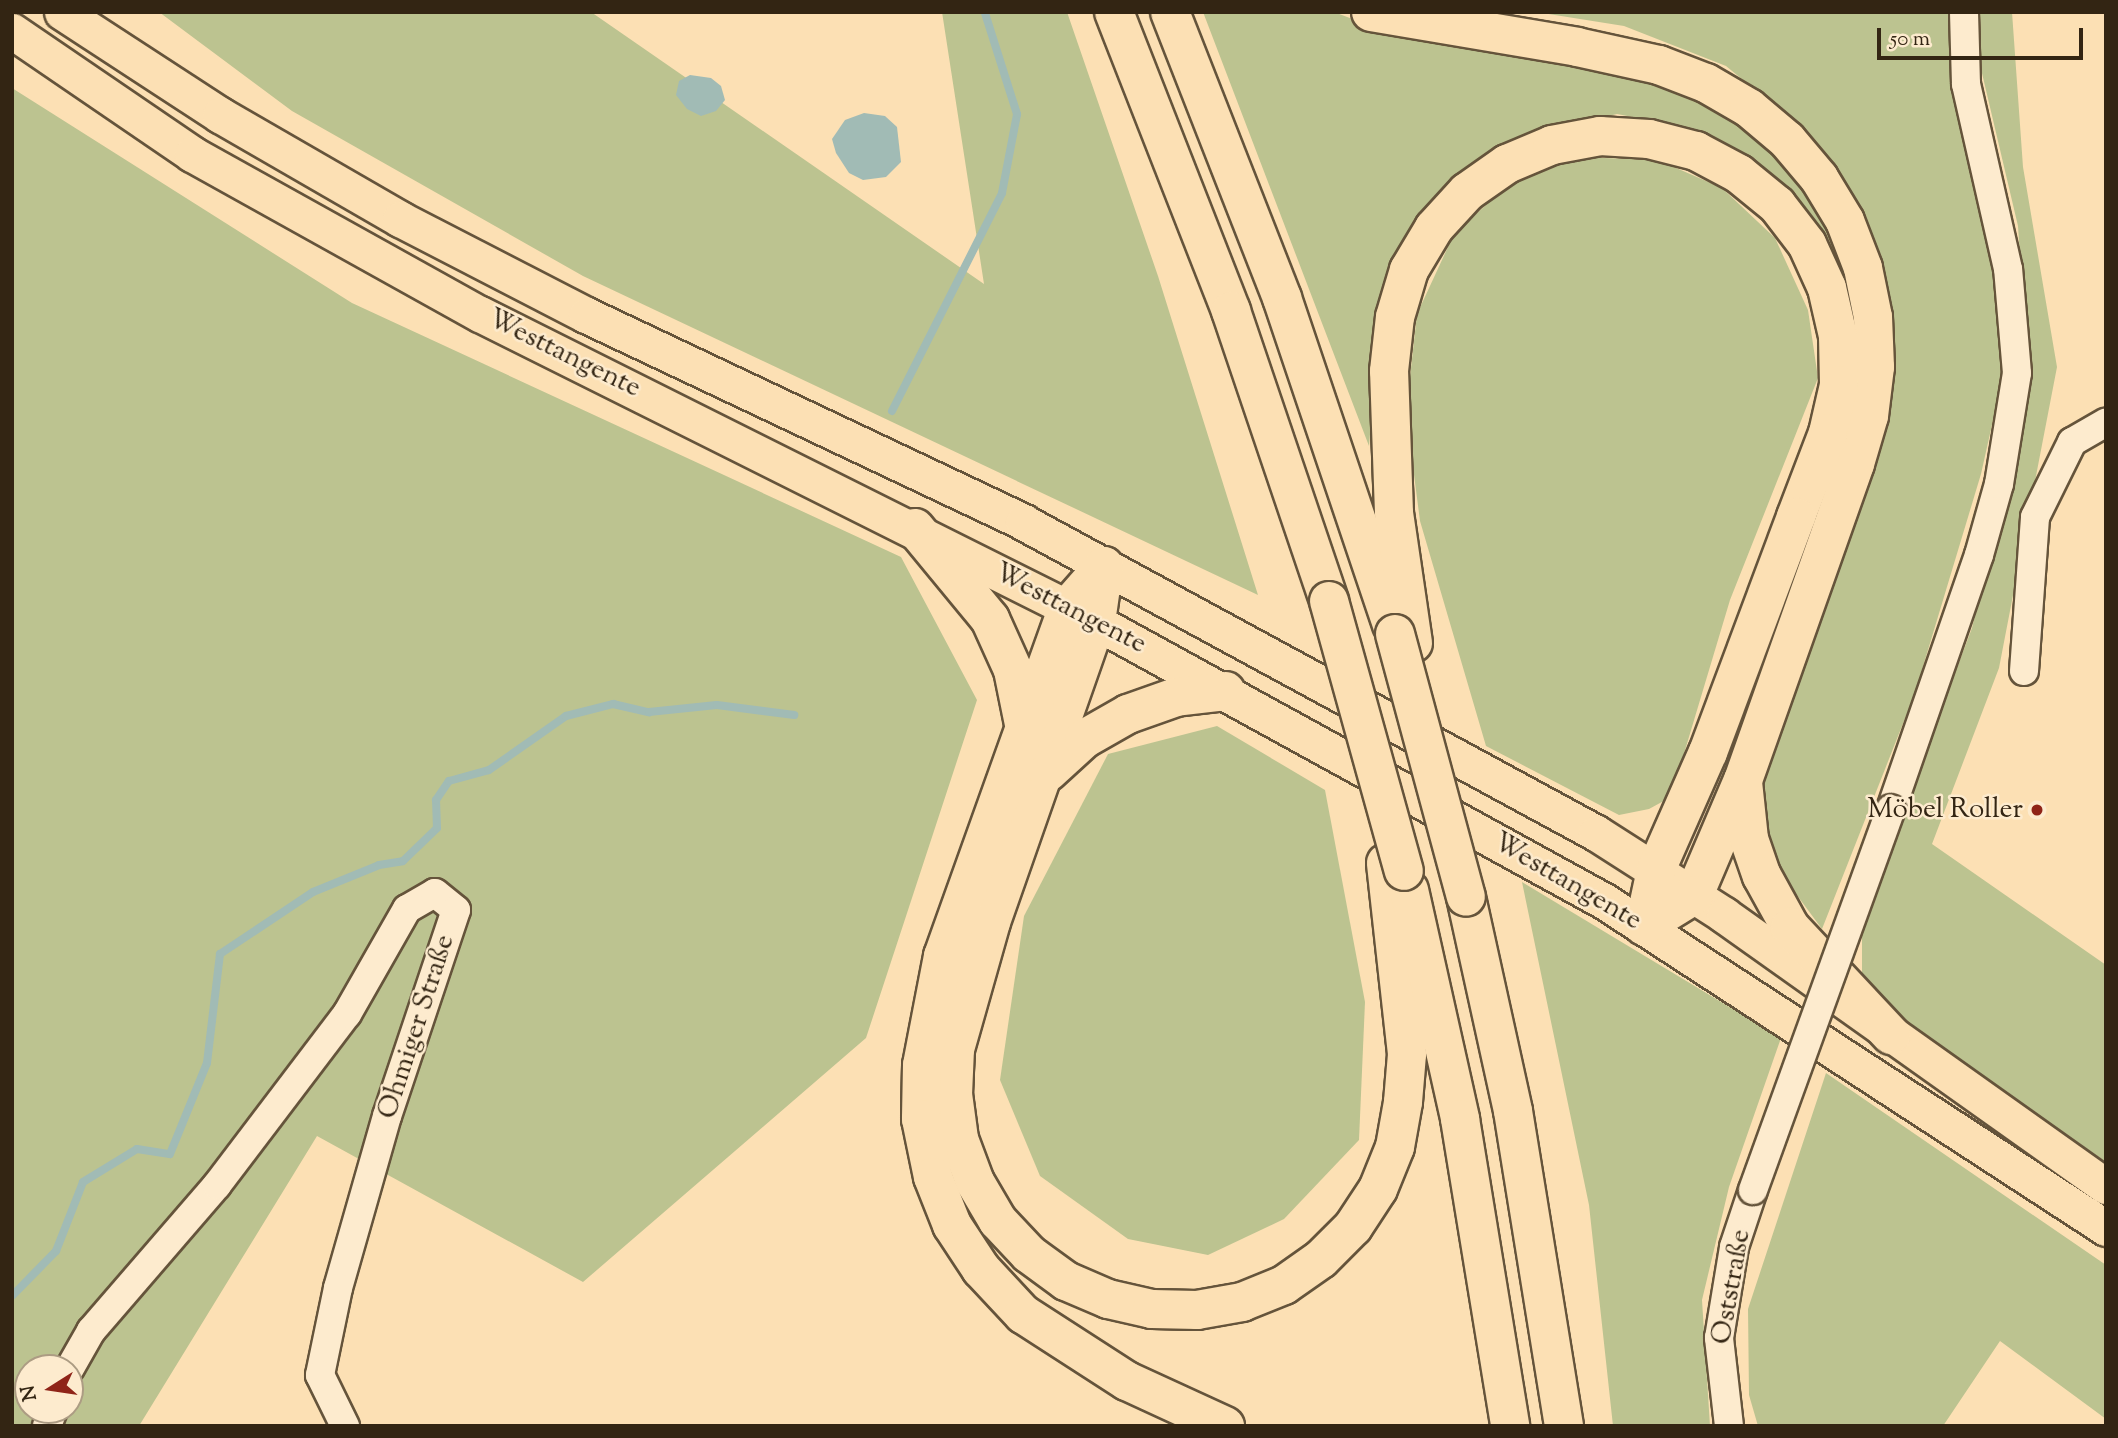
<!DOCTYPE html>
<meta charset="utf-8">
<style>
body{margin:0}
#map{position:relative;width:2118px;height:1438px;overflow:hidden;background:#fce0b4;font-family:"Sorts Mill Goudy",serif}
div>[style]{position:absolute}
.green>*{inset:0;background:#bcc390}
.water>*{inset:0;background:#a1bbb5}
.stream>*{height:8px;margin:-4px;padding:0 4px;transform-origin:4px;border-radius:4px;background:#a1bbb5}
.roads{filter:drop-shadow(2px 0 #65543b) drop-shadow(-2px 0 #65543b) drop-shadow(0 2px #65543b) drop-shadow(0 -2px #65543b)}
.minor>*{height:28px;margin:-14px;padding:0 14px;transform-origin:14px;border-radius:14px;background:#fdebce}
.major>*{height:35px;margin:-17.5px;padding:0 17.5px;transform-origin:17.5px;border-radius:17.5px;background:#fce0b4}
.highway>*{height:38px;margin:-19px;padding:0 19px;transform-origin:19px;border-radius:19px;background:#fce0b4}
.bridges{filter:drop-shadow(2px 0 #65543b) drop-shadow(-2px 0 #65543b) drop-shadow(0 2px #65543b) drop-shadow(0 -2px #65543b)}
.minor-bridge>*{height:28px;margin:-14px;padding:0 14px;transform-origin:14px;border-radius:14px;background:#fdebce}
.highway-bridge>*{height:38px;margin:-19px;padding:0 19px;transform-origin:19px;border-radius:19px;background:#fce0b4}
.dots>*{width:19px;height:19px;translate:-50% -50%;box-sizing:border-box;border:4px solid #fdebce;border-radius:50%}
span{translate:-50% -50%;white-space:nowrap;text-align:center;line-height:1.15;-webkit-text-stroke:5px #fdebce;paint-order:stroke}
.street-label{font-size:28px;color:#332513}
.poi-label{font-size:28px;color:#332513}
.right{translate:-100% -50%;text-align:right}
.frame{position:absolute;inset:0;border:14px solid #332513;pointer-events:none}
.north{position:absolute;left:14px;top:1354px;width:70px;height:70px;box-sizing:border-box;background:#fdebce;border:2px solid #ac9c83;border-radius:50%;rotate:258deg;font-size:19px;font-weight:700;line-height:28px;text-align:center;color:#332513}
.north::after{content:'';display:block;margin:auto;width:24px;height:32px;background:#8f2418;clip-path:polygon(50% 0,100% 100%,50% 72%,0 100%)}
.scale{position:absolute;left:1877px;top:28px;width:206px;height:32px;box-sizing:border-box;border:4px solid #332513;border-top:0;padding-left:9px;font-size:21px;line-height:24px;white-space:nowrap;color:#332513;-webkit-text-stroke:5px #fdebce;paint-order:stroke}
</style>
<div id="map">
<div class="green">
<div style="clip-path:polygon(159px 12px,591px 12px,984px 284px,942px 12px,1067px 12px,1158px 276px,1258px 595px,583px 276px,292px 111px)"></div>
<div style="clip-path:polygon(1203px 12px,1334px 12px,1363px 23px,1603px 63px,1704px 100px,1779px 149px,1830px 218px,1855px 305px,1852px 382px,1784px 187px,1690px 128px,1617px 114px,1529px 135px,1450px 185px,1377px 350px,1369px 446px)"></div>
<div style="clip-path:polygon(1536px 12px,1950px 12px,1992px 258px,2004px 371px,1981px 474px,1915px 693px,1822px 929px,1782px 875px,1762px 822px,1764px 774px,1886px 426px,1861px 212px,1812px 137px,1726px 66px,1624px 26px)"></div>
<div style="clip-path:polygon(1980px 12px,2012px 12px,2023px 167px,2057px 367px,1999px 668px,1932px 844px,2106px 965px,2106px 1162px,1906px 1025px,1862px 983px,1862px 919px,1972px 628px,2029px 394px,2018px 226px,1981px 69px)"></div>
<div style="clip-path:polygon(evenodd,12px 88px,352px 303px,901px 557px,977px 700px,866px 1038px,583px 1282px,317px 1136px,139px 1426px,12px 1426px,12px 88px,28px 1368px,70px 1368px,70px 1410px,28px 1410px,28px 1368px)"></div>
<div style="clip-path:polygon(1577px 157px,1658px 160px,1722px 188px,1775px 238px,1808px 310px,1818px 378px,1730px 600px,1671px 797px,1649px 809px,1619px 815px,1486px 746px,1420px 521px,1406px 413px,1417px 314px,1454px 234px,1509px 184px)"></div>
<div style="clip-path:polygon(1217px 726px,1325px 790px,1365px 1002px,1359px 1140px,1284px 1219px,1208px 1255px,1128px 1239px,1040px 1176px,1000px 1080px,1024px 916px,1108px 754px)"></div>
<div style="clip-path:polygon(1522px 882px,1781px 1038px,1729px 1187px,1702px 1300px,1710px 1426px,1613px 1426px,1589px 1205px)"></div>
<div style="clip-path:polygon(1826px 1073px,2106px 1265px,2106px 1419px,2000px 1341px,1943px 1426px,1758px 1426px,1749px 1395px,1748px 1309px)"></div>
</div>
<div class="water">
<div style="clip-path:polygon(690px 75px,711px 78px,721px 86px,725px 100px,716px 111px,701px 116px,687px 109px,676px 95px,679px 81px)"></div>
<div style="clip-path:polygon(864px 113px,885px 116px,897px 127px,901px 162px,886px 177px,863px 180px,849px 173px,836px 153px,832px 139px,845px 120px)"></div>
</div>
<div class="stream">
<div style="left:892px;top:411px;width:244px;rotate:-63.2deg"></div>
<div style="left:1002px;top:193px;width:80px;rotate:-79.2deg"></div>
<div style="left:1017px;top:114px;width:106px;rotate:-107.6deg"></div>
<div style="left:12px;top:1296px;width:63px;rotate:-45.6deg"></div>
<div style="left:56px;top:1251px;width:74px;rotate:-68.6deg"></div>
<div style="left:83px;top:1182px;width:63px;rotate:-31.4deg"></div>
<div style="left:137px;top:1149px;width:33px;rotate:9deg"></div>
<div style="left:170px;top:1154px;width:98px;rotate:-67.9deg"></div>
<div style="left:207px;top:1063px;width:110px;rotate:-83.2deg"></div>
<div style="left:220px;top:954px;width:112px;rotate:-33.7deg"></div>
<div style="left:313px;top:892px;width:71px;rotate:-22.2deg"></div>
<div style="left:379px;top:865px;width:24px;rotate:-9deg"></div>
<div style="left:403px;top:861px;width:47px;rotate:-44.1deg"></div>
<div style="left:437px;top:828px;width:28px;rotate:-92deg"></div>
<div style="left:436px;top:800px;width:23px;rotate:-56deg"></div>
<div style="left:449px;top:781px;width:41px;rotate:-15.4deg"></div>
<div style="left:489px;top:770px;width:94px;rotate:-35deg"></div>
<div style="left:566px;top:716px;width:49px;rotate:-14.3deg"></div>
<div style="left:613px;top:704px;width:37px;rotate:13deg"></div>
<div style="left:649px;top:712px;width:68px;rotate:-5.9deg"></div>
<div style="left:717px;top:705px;width:78px;rotate:7.4deg"></div>
</div>
<div class="roads">
<div class="minor">
<div style="left:2024px;top:671px;width:154px;rotate:-85.9deg"></div>
<div style="left:2035px;top:517px;width:84px;rotate:-63.7deg"></div>
<div style="left:2072px;top:442px;width:39px;rotate:-30deg"></div>
<div style="left:1891px;top:809px;width:269px;rotate:-70.9deg"></div>
<div style="left:1979px;top:555px;width:74px;rotate:-74.3deg"></div>
<div style="left:1999px;top:484px;width:112px;rotate:-80.8deg"></div>
<div style="left:2017px;top:373px;width:104px;rotate:-94.9deg"></div>
<div style="left:2008px;top:269px;width:190px;rotate:-102.8deg"></div>
<div style="left:1966px;top:84px;width:72px;rotate:-91.6deg"></div>
<div style="left:70px;top:1368px;width:43px;rotate:-60.4deg"></div>
<div style="left:91px;top:1331px;width:193px;rotate:-49.2deg"></div>
<div style="left:217px;top:1185px;width:215px;rotate:-52.8deg"></div>
<div style="left:347px;top:1014px;width:121px;rotate:-60.3deg"></div>
<div style="left:407px;top:909px;width:32px;rotate:-30deg"></div>
<div style="left:435px;top:893px;width:27px;rotate:39deg"></div>
<div style="left:456px;top:910px;width:217px;rotate:108.5deg"></div>
<div style="left:387px;top:1116px;width:179px;rotate:105.9deg"></div>
<div style="left:338px;top:1288px;width:89px;rotate:101.7deg"></div>
<div style="left:320px;top:1375px;width:57px;rotate:63.9deg"></div>
<div style="left:47px;top:1426px;width:17px;rotate:-69deg"></div>
<div style="left:1729px;top:1426px;width:89px;rotate:-96.5deg"></div>
<div style="left:1719px;top:1338px;width:92px;rotate:-80.6deg"></div>
<div style="left:1734px;top:1247px;width:60px;rotate:-71.6deg"></div>
</div>
<div class="major">
<div style="left:62px;top:12px;width:189px;rotate:33.1deg"></div>
<div style="left:220px;top:115px;width:208px;rotate:30deg"></div>
<div style="left:400px;top:219px;width:209px;rotate:27.3deg"></div>
<div style="left:586px;top:315px;width:484px;rotate:25.3deg"></div>
<div style="left:1023px;top:522px;width:652px;rotate:28.49deg"></div>
<div style="left:1596px;top:833px;width:152px;rotate:32.6deg"></div>
<div style="left:1724px;top:915px;width:468px;rotate:35.4deg"></div>
<div style="left:12px;top:31px;width:218px;rotate:34.3deg"></div>
<div style="left:192px;top:154px;width:329px;rotate:29.1deg"></div>
<div style="left:480px;top:314px;width:689px;rotate:26.57deg"></div>
<div style="left:1096px;top:622px;width:580px;rotate:28.78deg"></div>
<div style="left:1604px;top:901px;width:599px;rotate:33.08deg"></div>
</div>
<div class="highway">
<div style="left:1114px;top:12px;width:321px;rotate:68.6deg"></div>
<div style="left:1231px;top:311px;width:306px;rotate:71.3deg"></div>
<div style="left:1170px;top:12px;width:307px;rotate:68.6deg"></div>
<div style="left:1282px;top:298px;width:345px;rotate:71.4deg"></div>
<div style="left:1371px;top:12px;width:209px;rotate:9.6deg"></div>
<div style="left:1577px;top:47px;width:84px;rotate:12.4deg"></div>
<div style="left:1659px;top:65px;width:50px;rotate:21deg"></div>
<div style="left:1706px;top:83px;width:50px;rotate:30.2deg"></div>
<div style="left:1749px;top:108px;width:50px;rotate:40.1deg"></div>
<div style="left:1787px;top:140px;width:50px;rotate:49.9deg"></div>
<div style="left:1819px;top:178px;width:50px;rotate:58.8deg"></div>
<div style="left:1845px;top:221px;width:50px;rotate:69deg"></div>
<div style="left:1863px;top:268px;width:50px;rotate:78.5deg"></div>
<div style="left:1873px;top:317px;width:50px;rotate:87.7deg"></div>
<div style="left:1875px;top:367px;width:49px;rotate:97deg"></div>
<div style="left:1869px;top:416px;width:50px;rotate:106.3deg"></div>
<div style="left:1855px;top:464px;width:335px;rotate:109.5deg"></div>
<div style="left:1743px;top:780px;width:125px;rotate:113.1deg"></div>
<div style="left:1694px;top:895px;width:59px;rotate:148.2deg"></div>
<div style="left:915px;top:528px;width:118px;rotate:50.5deg"></div>
<div style="left:990px;top:619px;width:56px;rotate:65.7deg"></div>
<div style="left:1013px;top:670px;width:55px;rotate:78.5deg"></div>
<div style="left:1104px;top:566px;width:57px;rotate:98.1deg"></div>
<div style="left:1096px;top:622px;width:318px;rotate:109.3deg"></div>
<div style="left:991px;top:922px;width:132px;rotate:105.8deg"></div>
<div style="left:955px;top:1049px;width:45px;rotate:92.5deg"></div>
<div style="left:953px;top:1094px;width:45px;rotate:82.4deg"></div>
<div style="left:959px;top:1139px;width:46px;rotate:69.6deg"></div>
<div style="left:975px;top:1182px;width:45px;rotate:59.5deg"></div>
<div style="left:998px;top:1221px;width:45px;rotate:46.8deg"></div>
<div style="left:1029px;top:1254px;width:46px;rotate:36.1deg"></div>
<div style="left:1066px;top:1281px;width:46px;rotate:23.2deg"></div>
<div style="left:1108px;top:1299px;width:45px;rotate:12.8deg"></div>
<div style="left:1152px;top:1309px;width:45px;rotate:1.3deg"></div>
<div style="left:1197px;top:1310px;width:46px;rotate:-10.1deg"></div>
<div style="left:1242px;top:1302px;width:45px;rotate:-22deg"></div>
<div style="left:1284px;top:1285px;width:45px;rotate:-35.1deg"></div>
<div style="left:1321px;top:1259px;width:45px;rotate:-45deg"></div>
<div style="left:1353px;top:1227px;width:45px;rotate:-56.7deg"></div>
<div style="left:1378px;top:1189px;width:45px;rotate:-68deg"></div>
<div style="left:1395px;top:1147px;width:46px;rotate:-79.9deg"></div>
<div style="left:1403px;top:1102px;width:48px;rotate:-85.2deg"></div>
<div style="left:1407px;top:1054px;width:192px;rotate:-96.3deg"></div>
<div style="left:1104px;top:566px;width:55px;rotate:131.3deg"></div>
<div style="left:1068px;top:607px;width:371px;rotate:109.7deg"></div>
<div style="left:943px;top:956px;width:111px;rotate:100.9deg"></div>
<div style="left:922px;top:1065px;width:54px;rotate:91.1deg"></div>
<div style="left:921px;top:1119px;width:59px;rotate:78.3deg"></div>
<div style="left:933px;top:1177px;width:52px;rotate:68.4deg"></div>
<div style="left:952px;top:1225px;width:53px;rotate:56.6deg"></div>
<div style="left:981px;top:1269px;width:62px;rotate:47deg"></div>
<div style="left:1023px;top:1314px;width:124px;rotate:32.8deg"></div>
<div style="left:1127px;top:1381px;width:108px;rotate:24.7deg"></div>
<div style="left:1413px;top:643px;width:131px;rotate:-98.3deg"></div>
<div style="left:1394px;top:513px;width:142px;rotate:-92deg"></div>
<div style="left:1389px;top:371px;width:54px;rotate:-83.7deg"></div>
<div style="left:1395px;top:317px;width:49px;rotate:-73.4deg"></div>
<div style="left:1409px;top:270px;width:49px;rotate:-59.2deg"></div>
<div style="left:1434px;top:228px;width:49px;rotate:-47.5deg"></div>
<div style="left:1467px;top:192px;width:49px;rotate:-35deg"></div>
<div style="left:1507px;top:164px;width:49px;rotate:-22.9deg"></div>
<div style="left:1552px;top:145px;width:49px;rotate:-10.6deg"></div>
<div style="left:1600px;top:136px;width:49px;rotate:3.5deg"></div>
<div style="left:1649px;top:139px;width:49px;rotate:14.3deg"></div>
<div style="left:1696px;top:151px;width:49px;rotate:28.1deg"></div>
<div style="left:1739px;top:174px;width:49px;rotate:39.2deg"></div>
<div style="left:1777px;top:205px;width:49px;rotate:52.4deg"></div>
<div style="left:1807px;top:244px;width:48px;rotate:65.6deg"></div>
<div style="left:1827px;top:288px;width:49px;rotate:77.1deg"></div>
<div style="left:1838px;top:336px;width:49px;rotate:88.8deg"></div>
<div style="left:1839px;top:385px;width:49px;rotate:102.9deg"></div>
<div style="left:1828px;top:433px;width:90px;rotate:110.9deg"></div>
<div style="left:1796px;top:517px;width:251px;rotate:110.5deg"></div>
<div style="left:1708px;top:752px;width:129px;rotate:113.8deg"></div>
<div style="left:1656px;top:870px;width:57px;rotate:102.1deg"></div>
<div style="left:1048px;top:772px;width:49px;rotate:-42.5deg"></div>
<div style="left:1084px;top:739px;width:51px;rotate:-29.6deg"></div>
<div style="left:1128px;top:714px;width:51px;rotate:-19.5deg"></div>
<div style="left:1176px;top:697px;width:50px;rotate:-6.8deg"></div>
<div style="left:1743px;top:782px;width:57px;rotate:84deg"></div>
<div style="left:1749px;top:839px;width:39px;rotate:71deg"></div>
<div style="left:1762px;top:876px;width:58px;rotate:61.2deg"></div>
<div style="left:1790px;top:927px;width:148px;rotate:46.9deg"></div>
<div style="left:1409px;top:890px;width:235px;rotate:77.4deg"></div>
<div style="left:1460px;top:1119px;width:311px;rotate:80.7deg"></div>
<div style="left:1466px;top:897px;width:219px;rotate:77.6deg"></div>
<div style="left:1513px;top:1111px;width:319px;rotate:80.8deg"></div>
</div>
</div>
<div class="bridges">
<div class="minor-bridge">
<div style="left:1753px;top:1190px;width:405px;rotate:-70.1deg"></div>
</div>
<div class="highway-bridge">
<div style="left:1329px;top:601px;width:280px;rotate:74.5deg"></div>
<div style="left:1395px;top:634px;width:272px;rotate:74.9deg"></div>
</div>
</div>
<div class="dots">
<div style="left:2037px;top:810px;background:#8f2418"></div>
</div>
<div class="street-label">
<span style="left:564px;top:354px;rotate:26deg">Westtangente</span>
<span style="left:1070px;top:609px;rotate:27deg">Westtangente</span>
<span style="left:1567px;top:882px;rotate:30deg">Westtangente</span>
<span style="left:417px;top:1027px;rotate:-72deg">Ohmiger Straße</span>
<span style="left:1732px;top:1287px;rotate:-80deg">Oststraße</span>
</div>
<div class="poi-label">
<span class="right" style="left:2023px;top:810px">Möbel Roller</span>
</div>
<div class="frame"></div>
<div class="north">N</div>
<div class="scale">50 m</div>
</div>
